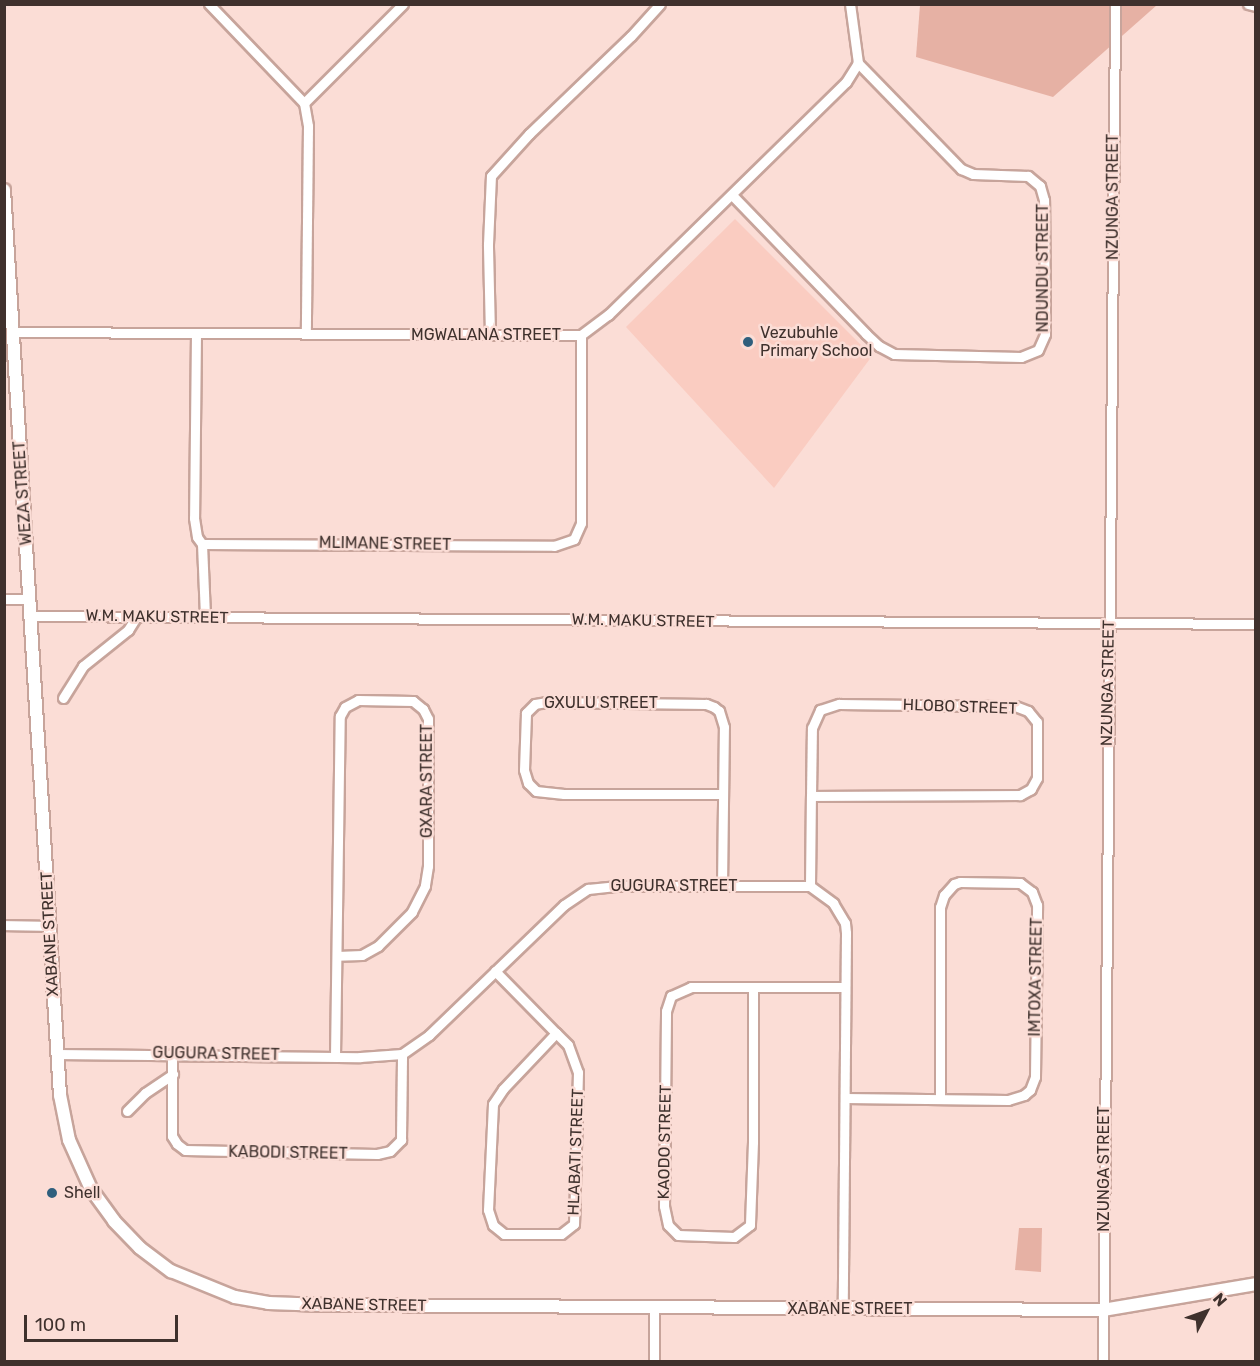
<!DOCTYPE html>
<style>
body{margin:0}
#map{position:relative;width:1260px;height:1366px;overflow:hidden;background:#fbddd6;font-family:Rubik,sans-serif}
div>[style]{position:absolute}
.built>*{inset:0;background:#faccc1}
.green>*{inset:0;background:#e6b1a4}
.roads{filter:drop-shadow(2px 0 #c7a49b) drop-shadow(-2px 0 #c7a49b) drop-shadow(0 2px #c7a49b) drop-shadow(0 -2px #c7a49b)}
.minor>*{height:9px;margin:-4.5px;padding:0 4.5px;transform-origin:4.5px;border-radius:4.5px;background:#fff}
.tertiary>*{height:12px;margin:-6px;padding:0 6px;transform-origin:6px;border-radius:6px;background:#fff}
.dots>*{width:16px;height:16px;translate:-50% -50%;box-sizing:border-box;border:3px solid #fbddd6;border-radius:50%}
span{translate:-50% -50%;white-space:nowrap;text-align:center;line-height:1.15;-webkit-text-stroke:5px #fbddd6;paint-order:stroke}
.street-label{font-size:16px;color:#3f312d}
.poi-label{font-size:16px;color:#3f312d}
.left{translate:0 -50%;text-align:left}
.frame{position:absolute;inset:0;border:6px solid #3f312d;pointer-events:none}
.north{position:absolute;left:1176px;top:1282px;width:60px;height:60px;-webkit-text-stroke:4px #fbddd6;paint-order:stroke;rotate:49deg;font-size:16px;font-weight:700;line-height:24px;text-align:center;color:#3f312d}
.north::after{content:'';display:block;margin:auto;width:21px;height:27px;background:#3f312d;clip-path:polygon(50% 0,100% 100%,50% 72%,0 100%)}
.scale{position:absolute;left:24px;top:1315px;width:154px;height:27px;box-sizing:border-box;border:3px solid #3f312d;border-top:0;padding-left:8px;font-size:18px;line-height:21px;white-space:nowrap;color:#3f312d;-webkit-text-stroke:4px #fbddd6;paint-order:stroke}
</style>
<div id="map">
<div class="built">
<div style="clip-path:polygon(735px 219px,872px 356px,774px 488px,626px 327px)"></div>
</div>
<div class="green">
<div style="clip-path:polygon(920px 5px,1157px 5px,1053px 97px,916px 57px)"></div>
<div style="clip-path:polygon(1019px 1228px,1042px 1228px,1041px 1272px,1015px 1270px)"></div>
</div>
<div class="roads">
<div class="minor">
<div style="left:209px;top:4px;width:137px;rotate:46.2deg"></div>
<div style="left:304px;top:103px;width:23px;rotate:80deg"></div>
<div style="left:308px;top:126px;width:207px;rotate:90.6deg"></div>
<div style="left:1248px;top:4px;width:8px;rotate:14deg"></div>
<div style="left:304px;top:103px;width:140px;rotate:-45deg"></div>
<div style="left:732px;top:195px;width:193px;rotate:46deg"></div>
<div style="left:866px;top:334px;width:18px;rotate:43deg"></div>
<div style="left:879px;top:346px;width:17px;rotate:28deg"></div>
<div style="left:894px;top:354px;width:127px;rotate:1.4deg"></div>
<div style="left:1021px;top:357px;width:18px;rotate:-22deg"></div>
<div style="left:1038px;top:350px;width:17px;rotate:-66deg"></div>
<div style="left:1045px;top:334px;width:134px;rotate:-90.4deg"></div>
<div style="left:1044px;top:200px;width:15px;rotate:-106deg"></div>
<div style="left:1040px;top:186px;width:16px;rotate:-140deg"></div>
<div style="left:1028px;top:176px;width:55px;rotate:-177.9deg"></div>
<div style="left:973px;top:174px;width:13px;rotate:-157deg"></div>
<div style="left:961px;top:169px;width:148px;rotate:-134.2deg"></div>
<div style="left:13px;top:332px;width:568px;rotate:0.3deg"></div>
<div style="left:581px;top:335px;width:34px;rotate:-37deg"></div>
<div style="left:608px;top:315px;width:333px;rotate:-44.4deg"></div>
<div style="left:846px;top:82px;width:22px;rotate:-58deg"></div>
<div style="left:858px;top:63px;width:60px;rotate:-97.7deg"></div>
<div style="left:196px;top:333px;width:185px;rotate:90.6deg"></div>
<div style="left:194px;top:518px;width:19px;rotate:81deg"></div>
<div style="left:197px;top:537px;width:9px;rotate:54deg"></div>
<div style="left:202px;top:544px;width:352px;rotate:0.3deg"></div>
<div style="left:554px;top:546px;width:21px;rotate:-19deg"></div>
<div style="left:574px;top:539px;width:17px;rotate:-66deg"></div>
<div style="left:581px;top:523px;width:188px;rotate:-90deg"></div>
<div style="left:490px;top:335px;width:91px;rotate:-91.3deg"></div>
<div style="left:488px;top:244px;width:68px;rotate:-87.5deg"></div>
<div style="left:491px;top:176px;width:57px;rotate:-47.9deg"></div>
<div style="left:529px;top:134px;width:141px;rotate:-43.9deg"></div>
<div style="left:631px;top:36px;width:43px;rotate:-47.8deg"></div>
<div style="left:202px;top:544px;width:73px;rotate:87.6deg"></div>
<div style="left:4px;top:599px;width:26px"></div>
<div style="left:31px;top:616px;width:1225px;rotate:0.37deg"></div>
<div style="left:63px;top:698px;width:38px;rotate:-58deg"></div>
<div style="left:83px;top:666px;width:58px;rotate:-38.7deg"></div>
<div style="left:128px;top:630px;width:15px;rotate:-58deg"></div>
<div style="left:722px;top:886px;width:159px;rotate:-89.3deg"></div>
<div style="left:724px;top:727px;width:17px;rotate:-107deg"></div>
<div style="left:719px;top:711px;width:6px;rotate:-141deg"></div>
<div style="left:714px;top:707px;width:9px;rotate:-159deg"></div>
<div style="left:706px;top:704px;width:159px;rotate:-179.3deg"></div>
<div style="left:547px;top:702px;width:12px;rotate:171deg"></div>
<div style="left:535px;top:704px;width:13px;rotate:135deg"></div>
<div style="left:526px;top:713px;width:57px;rotate:92deg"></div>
<div style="left:524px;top:770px;width:14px;rotate:73deg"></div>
<div style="left:528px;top:783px;width:11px;rotate:45deg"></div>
<div style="left:536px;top:791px;width:28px;rotate:6deg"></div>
<div style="left:564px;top:794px;width:158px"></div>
<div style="left:810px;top:886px;width:90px;rotate:-89.4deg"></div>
<div style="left:811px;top:796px;width:68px;rotate:-89.2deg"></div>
<div style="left:812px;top:728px;width:20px;rotate:-66deg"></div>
<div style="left:820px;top:710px;width:20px;rotate:-18deg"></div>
<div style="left:839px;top:704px;width:176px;rotate:0.7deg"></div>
<div style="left:1015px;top:706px;width:14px;rotate:21deg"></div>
<div style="left:1028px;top:711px;width:14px;rotate:51deg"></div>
<div style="left:1037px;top:722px;width:56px;rotate:90deg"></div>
<div style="left:1037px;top:778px;width:13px;rotate:119deg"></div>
<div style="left:1031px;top:789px;width:13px;rotate:151deg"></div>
<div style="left:1020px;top:795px;width:209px;rotate:179.7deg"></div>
<div style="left:4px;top:925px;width:46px;rotate:1.2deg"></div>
<div style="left:495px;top:971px;width:87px;rotate:45.5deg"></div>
<div style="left:556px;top:1033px;width:17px;rotate:45deg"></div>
<div style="left:568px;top:1045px;width:29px;rotate:70deg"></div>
<div style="left:578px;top:1072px;width:152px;rotate:91.5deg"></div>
<div style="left:574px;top:1224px;width:16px;rotate:142deg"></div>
<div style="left:561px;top:1234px;width:57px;rotate:180deg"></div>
<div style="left:504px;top:1234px;width:14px;rotate:-141deg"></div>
<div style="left:493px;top:1225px;width:16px;rotate:-108deg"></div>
<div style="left:488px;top:1210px;width:106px;rotate:-87.3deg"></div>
<div style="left:493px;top:1104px;width:18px;rotate:-56deg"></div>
<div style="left:503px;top:1089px;width:77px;rotate:-46.6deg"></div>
<div style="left:753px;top:987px;width:155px;rotate:90deg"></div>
<div style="left:753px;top:1142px;width:83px;rotate:92.1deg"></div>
<div style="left:750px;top:1225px;width:20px;rotate:143deg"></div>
<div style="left:734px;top:1237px;width:56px;rotate:-178deg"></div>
<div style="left:678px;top:1235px;width:14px;rotate:-135deg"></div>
<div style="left:668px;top:1225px;width:19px;rotate:-102deg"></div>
<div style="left:664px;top:1206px;width:195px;rotate:-89.4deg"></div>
<div style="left:666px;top:1011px;width:16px;rotate:-72deg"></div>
<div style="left:671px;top:996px;width:22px;rotate:-24deg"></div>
<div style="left:691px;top:987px;width:154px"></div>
<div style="left:56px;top:1054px;width:304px;rotate:0.6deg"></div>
<div style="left:360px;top:1057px;width:42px;rotate:-4.1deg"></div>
<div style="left:402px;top:1054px;width:33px;rotate:-35deg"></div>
<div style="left:429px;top:1035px;width:187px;rotate:-43.9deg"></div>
<div style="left:564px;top:905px;width:29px;rotate:-34deg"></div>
<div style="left:588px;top:889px;width:30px;rotate:-6deg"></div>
<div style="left:618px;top:886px;width:192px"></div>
<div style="left:810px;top:886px;width:29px;rotate:36deg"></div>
<div style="left:833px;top:903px;width:23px;rotate:59deg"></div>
<div style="left:845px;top:923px;width:10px;rotate:84deg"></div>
<div style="left:846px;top:933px;width:376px;rotate:90.5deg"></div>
<div style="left:172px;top:1054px;width:82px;rotate:90deg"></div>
<div style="left:172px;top:1136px;width:9px;rotate:58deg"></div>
<div style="left:177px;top:1144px;width:10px;rotate:37deg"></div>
<div style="left:185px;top:1150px;width:192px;rotate:1.2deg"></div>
<div style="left:377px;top:1154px;width:13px;rotate:-13deg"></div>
<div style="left:390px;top:1151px;width:16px;rotate:-45deg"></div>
<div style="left:401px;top:1140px;width:86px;rotate:-89.3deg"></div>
<div style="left:335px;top:1056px;width:340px;rotate:-89.2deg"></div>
<div style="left:340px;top:716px;width:10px;rotate:-61deg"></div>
<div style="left:345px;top:707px;width:15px;rotate:-28deg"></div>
<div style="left:358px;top:700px;width:55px;rotate:1deg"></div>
<div style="left:413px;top:701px;width:13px;rotate:39deg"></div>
<div style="left:423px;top:709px;width:11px;rotate:63deg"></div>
<div style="left:428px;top:719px;width:147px;rotate:90deg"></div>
<div style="left:428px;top:866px;width:20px;rotate:99deg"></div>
<div style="left:425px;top:886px;width:29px;rotate:117deg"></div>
<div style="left:412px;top:912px;width:48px;rotate:135deg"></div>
<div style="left:378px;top:946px;width:18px;rotate:151deg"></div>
<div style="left:362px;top:955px;width:25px;rotate:178deg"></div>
<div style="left:845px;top:1098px;width:163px;rotate:0.7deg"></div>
<div style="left:1008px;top:1100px;width:17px;rotate:-17deg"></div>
<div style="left:1024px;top:1095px;width:8px;rotate:-40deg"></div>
<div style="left:1030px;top:1090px;width:14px;rotate:-69deg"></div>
<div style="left:1035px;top:1077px;width:172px;rotate:-89.3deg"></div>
<div style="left:1037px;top:905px;width:14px;rotate:-111deg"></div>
<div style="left:1032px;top:892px;width:15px;rotate:-143deg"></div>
<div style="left:1020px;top:883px;width:60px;rotate:-179deg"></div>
<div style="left:960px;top:882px;width:6px;rotate:162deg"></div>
<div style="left:954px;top:884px;width:15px;rotate:132deg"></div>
<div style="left:944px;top:895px;width:13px;rotate:108deg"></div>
<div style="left:940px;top:907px;width:192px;rotate:90deg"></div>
<div style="left:127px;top:1111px;width:25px;rotate:-45deg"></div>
<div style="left:145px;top:1093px;width:34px;rotate:-34deg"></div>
<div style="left:654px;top:1362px;width:55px;rotate:-90deg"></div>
<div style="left:1103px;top:1362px;width:1358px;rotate:-89.49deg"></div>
</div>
<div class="tertiary">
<div style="left:4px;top:190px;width:907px;rotate:86.46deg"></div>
<div style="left:60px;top:1095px;width:46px;rotate:78.7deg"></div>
<div style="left:69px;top:1140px;width:54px;rotate:65.8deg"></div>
<div style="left:91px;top:1189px;width:39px;rotate:54deg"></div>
<div style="left:114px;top:1221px;width:37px;rotate:46deg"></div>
<div style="left:140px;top:1248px;width:39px;rotate:37deg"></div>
<div style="left:171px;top:1271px;width:69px;rotate:22.1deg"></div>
<div style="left:235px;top:1297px;width:34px;rotate:10deg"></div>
<div style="left:268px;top:1303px;width:57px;rotate:2deg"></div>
<div style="left:325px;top:1305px;width:778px;rotate:0.37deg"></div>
<div style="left:1103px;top:1310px;width:155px;rotate:-9.6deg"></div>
</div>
</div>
<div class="dots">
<div style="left:748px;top:342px;background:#2f5f7d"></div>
<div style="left:52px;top:1193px;background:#2f5f7d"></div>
</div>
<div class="street-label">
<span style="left:1113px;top:197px;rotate:-90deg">NZUNGA STREET</span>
<span style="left:1043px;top:268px;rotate:-90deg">NDUNDU STREET</span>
<span style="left:486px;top:335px">MGWALANA STREET</span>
<span style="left:23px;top:493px;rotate:-94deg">WEZA STREET</span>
<span style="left:385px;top:544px;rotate:1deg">MLIMANE STREET</span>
<span style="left:157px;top:617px;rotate:1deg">W.M. MAKU STREET</span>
<span style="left:643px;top:621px;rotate:1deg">W.M. MAKU STREET</span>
<span style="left:1108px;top:683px;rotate:-89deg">NZUNGA STREET</span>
<span style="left:601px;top:703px">GXULU STREET</span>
<span style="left:960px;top:707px;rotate:2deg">HLOBO STREET</span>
<span style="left:427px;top:781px;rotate:-90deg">GXARA STREET</span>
<span style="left:674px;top:886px">GUGURA STREET</span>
<span style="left:50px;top:934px;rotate:-93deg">XABANE STREET</span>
<span style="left:1036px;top:977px;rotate:-89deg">IMTOXA STREET</span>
<span style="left:216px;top:1054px;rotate:1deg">GUGURA STREET</span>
<span style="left:665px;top:1142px;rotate:-89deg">KAODO STREET</span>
<span style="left:576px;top:1152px;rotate:-88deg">HLABATI STREET</span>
<span style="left:288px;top:1153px;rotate:1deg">KABODI STREET</span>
<span style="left:1104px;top:1169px;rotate:-90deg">NZUNGA STREET</span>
<span style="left:364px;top:1305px;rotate:1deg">XABANE STREET</span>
<span style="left:850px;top:1309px">XABANE STREET</span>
</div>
<div class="poi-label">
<span class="left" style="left:760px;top:342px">Vezubuhle<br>Primary School</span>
<span class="left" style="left:64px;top:1193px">Shell</span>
</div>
<div class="frame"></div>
<div class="north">N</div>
<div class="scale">100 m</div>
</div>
